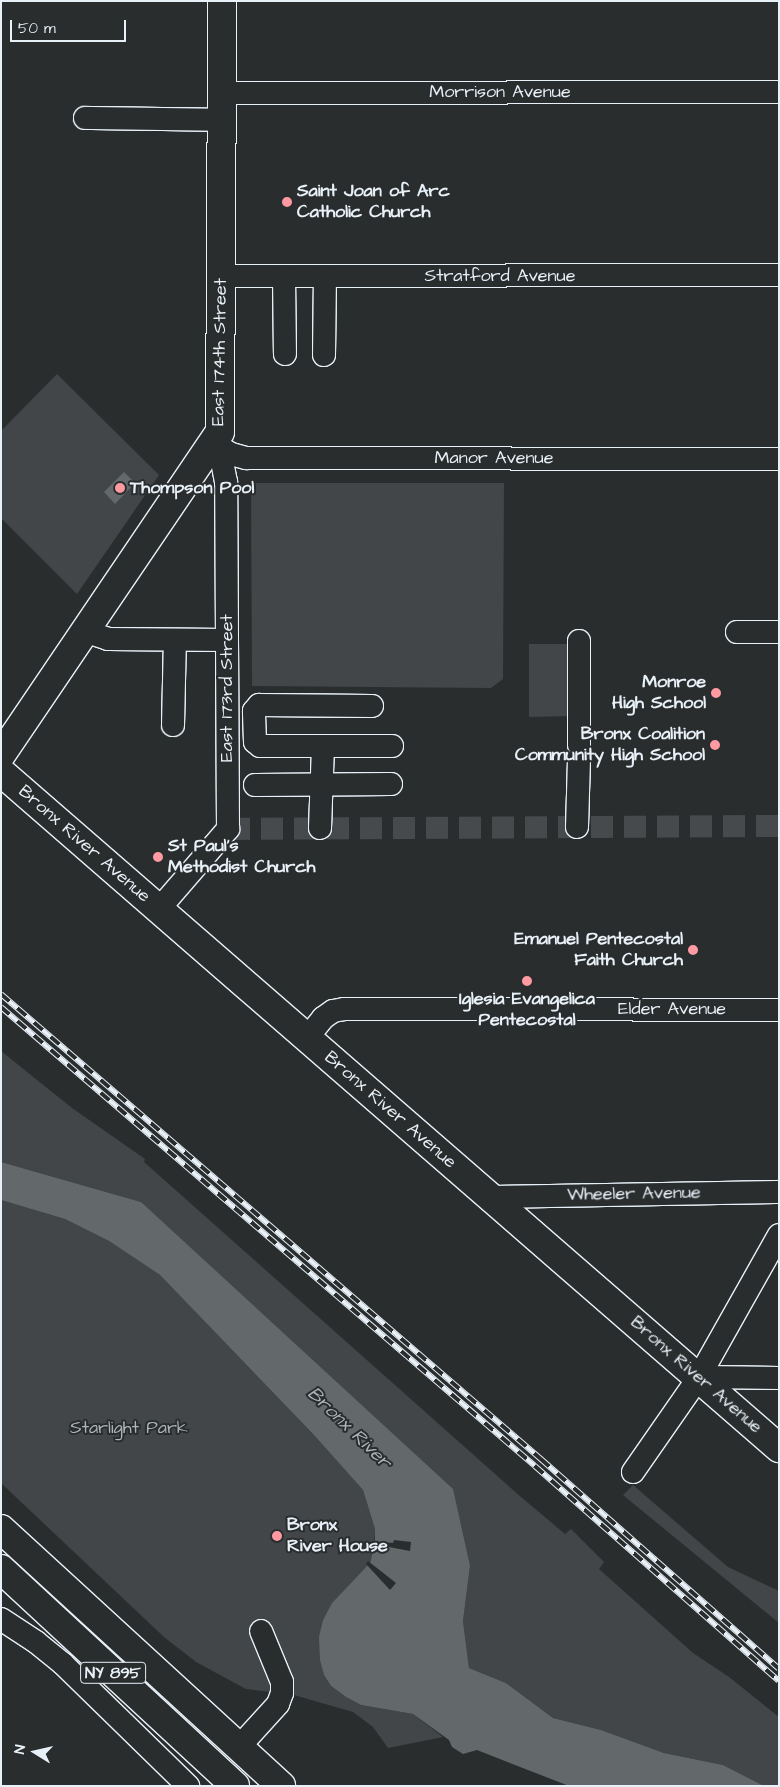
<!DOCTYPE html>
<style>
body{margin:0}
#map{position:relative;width:780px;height:1787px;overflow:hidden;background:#2a2d2e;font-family:"Architects Daughter",sans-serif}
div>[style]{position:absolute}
.green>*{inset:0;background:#424648}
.water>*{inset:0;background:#63686b}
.pier>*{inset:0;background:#2a2d2e}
.minor-tunnel>*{height:22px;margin-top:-11px;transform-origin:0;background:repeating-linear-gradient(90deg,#464a4c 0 22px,transparent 0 33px)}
.roads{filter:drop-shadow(1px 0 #e8f1f8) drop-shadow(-1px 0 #e8f1f8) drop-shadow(0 1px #e8f1f8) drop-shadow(0 -1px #e8f1f8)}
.minor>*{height:22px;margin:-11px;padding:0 11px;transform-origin:11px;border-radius:11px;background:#2a2d2e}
.major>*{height:28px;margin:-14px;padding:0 14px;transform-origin:14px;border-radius:14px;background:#2a2d2e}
.rail>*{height:5.5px;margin-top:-2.75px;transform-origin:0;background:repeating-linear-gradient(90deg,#2a2d2e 0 11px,#e8f1f8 0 22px);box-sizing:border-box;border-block:1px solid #e8f1f8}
.dots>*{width:14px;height:14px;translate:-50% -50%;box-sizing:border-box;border:2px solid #2a2d2e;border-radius:50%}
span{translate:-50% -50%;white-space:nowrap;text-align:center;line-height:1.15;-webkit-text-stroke:4px #2a2d2e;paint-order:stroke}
.shield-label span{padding:1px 4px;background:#2a2d2e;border:1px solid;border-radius:4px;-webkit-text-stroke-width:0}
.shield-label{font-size:16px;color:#e8f1f8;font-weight:700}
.street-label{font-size:18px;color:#e8f1f8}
.poi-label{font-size:18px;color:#e8f1f8;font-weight:700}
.left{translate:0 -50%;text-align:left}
.right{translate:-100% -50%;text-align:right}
.park-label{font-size:18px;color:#aeb5ba}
.water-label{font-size:19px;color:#acb3b9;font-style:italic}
.frame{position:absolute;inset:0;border:2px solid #e8f1f8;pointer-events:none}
.north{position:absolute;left:10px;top:1727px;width:50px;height:50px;-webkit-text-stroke:4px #2a2d2e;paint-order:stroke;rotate:280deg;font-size:14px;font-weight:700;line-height:20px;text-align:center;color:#e8f1f8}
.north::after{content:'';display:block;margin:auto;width:18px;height:22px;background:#e8f1f8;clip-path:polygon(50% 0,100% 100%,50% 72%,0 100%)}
.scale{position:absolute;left:10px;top:20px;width:116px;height:22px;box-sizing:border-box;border:2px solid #e8f1f8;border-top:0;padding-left:6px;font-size:15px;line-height:18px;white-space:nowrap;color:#e8f1f8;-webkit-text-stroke:4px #2a2d2e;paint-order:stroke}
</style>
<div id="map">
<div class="green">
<div style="clip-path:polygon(57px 374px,159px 475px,77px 594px,1px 518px,1px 431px)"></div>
<div style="clip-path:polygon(251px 483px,504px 483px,503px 679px,491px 688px,252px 686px)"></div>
<div style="clip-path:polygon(529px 644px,570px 644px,570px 716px,529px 717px)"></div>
<div style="clip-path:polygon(1px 1051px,72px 1108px,145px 1159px,144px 1162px,521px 1497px,565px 1534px,571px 1529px,604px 1562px,599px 1569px,693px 1653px,729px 1677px,779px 1717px,779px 1786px,764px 1786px,723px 1765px,664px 1753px,601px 1730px,553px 1718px,506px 1683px,469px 1668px,463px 1621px,470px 1566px,141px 1202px,1px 1162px)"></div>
<div style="clip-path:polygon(1px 1200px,65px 1219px,109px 1241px,160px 1275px,313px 1434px,363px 1490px,375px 1529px,374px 1552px,368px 1566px,332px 1603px,323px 1620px,324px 1675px,331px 1686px,346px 1697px,361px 1705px,413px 1714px,443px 1737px,388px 1748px,373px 1727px,353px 1712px,294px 1695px,246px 1689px,196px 1662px,164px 1637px,1px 1483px)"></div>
<div style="clip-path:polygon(633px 1485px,728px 1567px,779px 1591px,779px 1623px,623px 1495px)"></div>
</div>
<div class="water">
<div style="clip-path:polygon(124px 472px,135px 483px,115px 504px,104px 492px)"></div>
<div style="clip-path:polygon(1px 1162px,141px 1202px,453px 1489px,470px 1566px,463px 1621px,469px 1668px,506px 1683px,553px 1718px,601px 1730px,664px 1753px,723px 1765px,764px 1786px,569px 1786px,477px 1750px,463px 1754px,452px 1747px,449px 1740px,413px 1714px,361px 1705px,346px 1697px,331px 1686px,324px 1675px,320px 1660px,319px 1637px,323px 1620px,332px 1603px,370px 1563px,375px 1544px,375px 1529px,363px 1490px,313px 1434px,160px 1275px,109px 1241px,65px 1219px,1px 1200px)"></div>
</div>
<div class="pier">
<div style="clip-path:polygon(394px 1540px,411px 1542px,410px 1551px,373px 1544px,372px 1541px,393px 1543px)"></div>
<div style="clip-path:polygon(368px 1561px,396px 1583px,390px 1590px,366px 1564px)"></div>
</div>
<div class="minor-tunnel">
<div style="left:228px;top:829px;width:551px;rotate:-0.31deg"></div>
</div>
<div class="roads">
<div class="minor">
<div style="left:222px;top:93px;width:557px;rotate:-0.1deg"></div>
<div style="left:85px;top:118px;width:137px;rotate:0.8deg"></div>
<div style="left:221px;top:276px;width:558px;rotate:-0.1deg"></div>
<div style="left:284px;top:276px;width:78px;rotate:89.3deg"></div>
<div style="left:324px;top:355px;width:79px;rotate:-89.3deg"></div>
<div style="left:214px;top:443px;width:20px;rotate:33deg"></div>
<div style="left:231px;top:454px;width:16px;rotate:15deg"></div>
<div style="left:246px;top:458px;width:533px;rotate:0.11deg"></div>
<div style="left:84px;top:631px;width:25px;rotate:18deg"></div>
<div style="left:108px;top:639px;width:119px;rotate:0.5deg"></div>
<div style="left:737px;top:632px;width:42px"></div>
<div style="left:173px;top:725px;width:85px;rotate:-88.7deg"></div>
<div style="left:579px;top:745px;width:104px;rotate:-90deg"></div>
<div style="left:323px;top:746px;width:69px"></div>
<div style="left:255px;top:785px;width:136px;rotate:-0.4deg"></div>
<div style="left:577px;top:827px;width:68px;rotate:-88.3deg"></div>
<div style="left:320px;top:828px;width:82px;rotate:-87.9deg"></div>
<div style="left:323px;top:746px;width:63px;rotate:180deg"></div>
<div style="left:260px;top:746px;width:6px;rotate:-141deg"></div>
<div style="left:255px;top:742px;width:31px;rotate:-92deg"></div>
<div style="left:254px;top:711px;width:8px;rotate:-50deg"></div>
<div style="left:259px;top:705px;width:113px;rotate:0.5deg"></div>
<div style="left:159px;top:909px;width:106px;rotate:-49.2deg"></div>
<div style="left:228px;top:829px;width:347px;rotate:-90.3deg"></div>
<div style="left:226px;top:482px;width:20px;rotate:-101deg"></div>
<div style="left:222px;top:462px;width:21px;rotate:-113deg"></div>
<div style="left:307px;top:1038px;width:26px;rotate:-51deg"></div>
<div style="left:323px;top:1018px;width:12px;rotate:-35deg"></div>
<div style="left:333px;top:1011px;width:11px;rotate:-10deg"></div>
<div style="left:344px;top:1009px;width:435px;rotate:0.1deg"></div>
<div style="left:490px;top:1197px;width:289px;rotate:-1deg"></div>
<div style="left:699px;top:1377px;width:80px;rotate:0.7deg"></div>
<div style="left:633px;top:1472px;width:116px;rotate:-55.2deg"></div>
<div style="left:699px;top:1377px;width:163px;rotate:-60.6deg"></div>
<div style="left:1px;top:1619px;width:42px;rotate:33.3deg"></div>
<div style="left:36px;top:1642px;width:35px;rotate:39deg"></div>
<div style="left:63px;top:1664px;width:175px;rotate:44.3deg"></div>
<div style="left:239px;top:1747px;width:58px;rotate:-47.8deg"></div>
<div style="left:278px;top:1704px;width:12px;rotate:-70deg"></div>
<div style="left:282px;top:1693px;width:11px;rotate:-90deg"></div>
<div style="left:282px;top:1682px;width:55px;rotate:-112.4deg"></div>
</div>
<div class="major">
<div style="left:1px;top:755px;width:390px;rotate:-55.9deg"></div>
<div style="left:220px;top:432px;width:431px;rotate:-89.7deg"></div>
<div style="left:1px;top:772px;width:1031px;rotate:40.99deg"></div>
<div style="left:1px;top:1529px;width:380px;rotate:42.5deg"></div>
<div style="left:1px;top:1569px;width:319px;rotate:42.8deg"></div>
</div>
</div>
<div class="rail">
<div style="left:1px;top:994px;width:713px;rotate:40.73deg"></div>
<div style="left:541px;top:1459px;width:317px;rotate:41.4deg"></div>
<div style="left:1px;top:1007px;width:704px;rotate:40.68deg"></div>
<div style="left:535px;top:1466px;width:325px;rotate:41.4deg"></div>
</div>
<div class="dots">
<div style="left:287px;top:202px;background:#ff9aa2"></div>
<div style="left:120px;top:488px;background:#ff9aa2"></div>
<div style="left:716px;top:693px;background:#ff9aa2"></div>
<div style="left:715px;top:745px;background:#ff9aa2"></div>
<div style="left:158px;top:857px;background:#ff9aa2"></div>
<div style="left:693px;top:950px;background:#ff9aa2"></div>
<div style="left:527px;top:981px;background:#ff9aa2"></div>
<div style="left:277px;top:1536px;background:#ff9aa2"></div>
</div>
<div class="shield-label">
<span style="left:113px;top:1673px">NY 895</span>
</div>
<div class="street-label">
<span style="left:500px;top:92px">Morrison Avenue</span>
<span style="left:500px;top:276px">Stratford Avenue</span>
<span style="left:220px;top:352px;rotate:-89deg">East 174th Street</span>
<span style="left:494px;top:458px">Manor Avenue</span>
<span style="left:227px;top:688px;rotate:-90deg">East 173rd Street</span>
<span style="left:84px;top:844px;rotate:41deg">Bronx River Avenue</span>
<span style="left:672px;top:1009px">Elder Avenue</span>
<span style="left:390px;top:1110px;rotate:41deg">Bronx River Avenue</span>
<span style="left:634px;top:1194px;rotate:-1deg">Wheeler Avenue</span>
<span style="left:696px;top:1375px;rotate:41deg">Bronx River Avenue</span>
</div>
<div class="poi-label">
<span class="left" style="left:297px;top:202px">Saint Joan of Arc<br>Catholic Church</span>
<span class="left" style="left:130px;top:488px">Thompson Pool</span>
<span class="right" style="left:706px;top:693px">Monroe<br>High School</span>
<span class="right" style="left:705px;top:745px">Bronx Coalition<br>Community High School</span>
<span class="left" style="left:168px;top:857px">St Paul's<br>Methodist Church</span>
<span class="right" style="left:683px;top:950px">Emanuel Pentecostal<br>Faith Church</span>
<span style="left:527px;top:1010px">Iglesia Evangelica<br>Pentecostal</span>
<span class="left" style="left:287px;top:1536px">Bronx<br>River House</span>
</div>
<div class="park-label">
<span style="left:129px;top:1428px">Starlight Park</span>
</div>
<div class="water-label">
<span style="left:349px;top:1428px;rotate:44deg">Bronx River</span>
</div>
<div class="frame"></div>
<div class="north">N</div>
<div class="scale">50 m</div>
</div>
